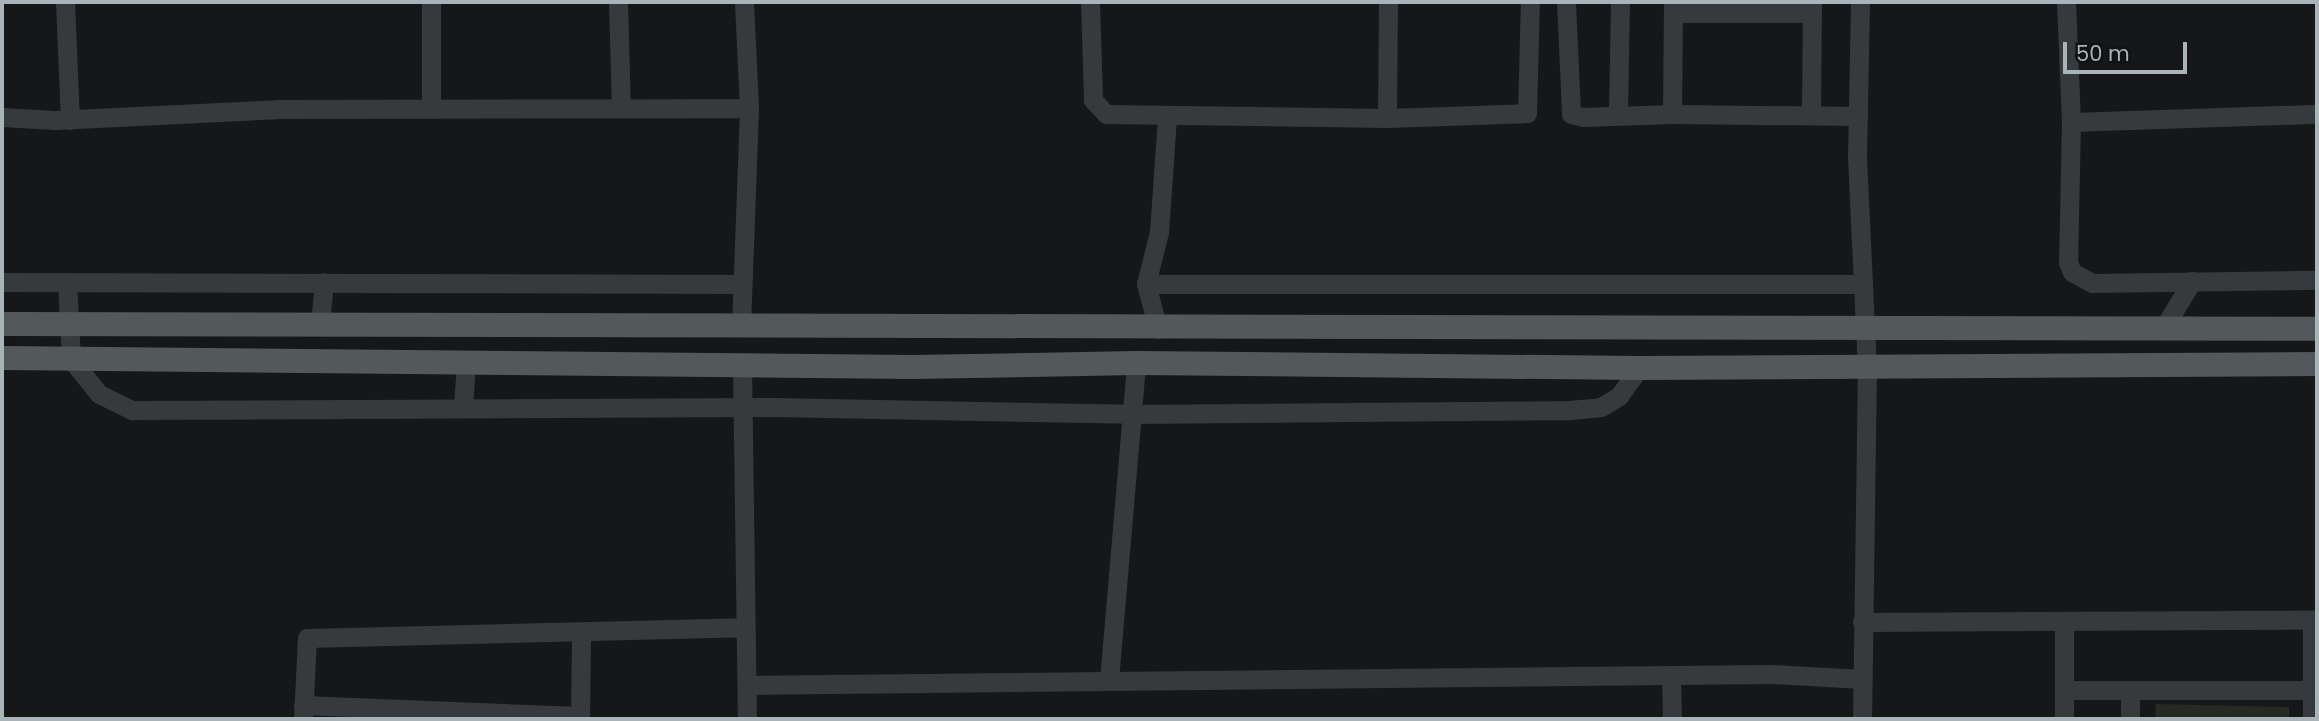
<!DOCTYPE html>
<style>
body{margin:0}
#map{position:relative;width:2319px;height:721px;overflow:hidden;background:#161718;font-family:Poppins,sans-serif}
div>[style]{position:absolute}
.green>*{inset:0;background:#252a22}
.minor>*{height:19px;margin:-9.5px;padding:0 9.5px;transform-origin:9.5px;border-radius:9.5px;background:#373a3d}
.major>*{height:24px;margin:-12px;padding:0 12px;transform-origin:12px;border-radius:12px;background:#53595b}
span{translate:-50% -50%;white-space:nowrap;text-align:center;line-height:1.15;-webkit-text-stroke:5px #111213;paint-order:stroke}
.frame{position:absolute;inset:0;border:4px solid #a8b4b7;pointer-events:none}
.scale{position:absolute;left:2063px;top:42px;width:124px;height:32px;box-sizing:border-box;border:4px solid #a8b4b7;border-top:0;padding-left:9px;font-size:21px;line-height:24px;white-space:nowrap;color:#a8b4b7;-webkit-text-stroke:5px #111213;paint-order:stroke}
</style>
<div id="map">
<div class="green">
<div style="clip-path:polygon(2156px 704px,2289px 707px,2289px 719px,2155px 719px)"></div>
</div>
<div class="minor">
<div style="left:65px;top:2px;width:118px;rotate:87.6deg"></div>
<div style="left:431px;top:2px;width:107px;rotate:90deg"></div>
<div style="left:618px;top:2px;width:106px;rotate:88.4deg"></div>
<div style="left:1090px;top:2px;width:98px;rotate:88.2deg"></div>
<div style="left:1093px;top:100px;width:19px;rotate:47deg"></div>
<div style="left:1106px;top:114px;width:281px;rotate:0.8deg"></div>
<div style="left:1388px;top:2px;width:116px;rotate:90.5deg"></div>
<div style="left:1387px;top:118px;width:140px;rotate:-2deg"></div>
<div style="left:1527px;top:113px;width:111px;rotate:-88.5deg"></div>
<div style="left:1566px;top:2px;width:112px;rotate:87.4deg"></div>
<div style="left:1571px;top:114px;width:12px;rotate:14deg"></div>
<div style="left:1583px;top:117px;width:89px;rotate:-1.9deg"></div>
<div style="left:1673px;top:2px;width:112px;rotate:90.5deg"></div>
<div style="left:1672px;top:114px;width:186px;rotate:0.6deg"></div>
<div style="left:1860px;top:2px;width:155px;rotate:91.1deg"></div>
<div style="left:1857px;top:157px;width:209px;rotate:87.3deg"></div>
<div style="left:1867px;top:366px;width:353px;rotate:90.8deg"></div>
<div style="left:2066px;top:2px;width:120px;rotate:87.6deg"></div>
<div style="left:2071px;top:122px;width:140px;rotate:91.2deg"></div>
<div style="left:2068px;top:262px;width:11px;rotate:68deg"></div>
<div style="left:2072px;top:272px;width:23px;rotate:29deg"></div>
<div style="left:2092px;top:283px;width:225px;rotate:-0.8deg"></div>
<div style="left:1673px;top:13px;width:139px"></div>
<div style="left:1618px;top:114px;width:112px;rotate:-89deg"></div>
<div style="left:1811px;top:114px;width:111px;rotate:-89.5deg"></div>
<div style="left:2px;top:117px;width:53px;rotate:3.2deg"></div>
<div style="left:55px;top:120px;width:222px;rotate:-2.8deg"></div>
<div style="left:277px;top:109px;width:472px;rotate:-0.1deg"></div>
<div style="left:2071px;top:122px;width:246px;rotate:-1.9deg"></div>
<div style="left:2px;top:282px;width:740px;rotate:0.15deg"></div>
<div style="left:67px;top:282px;width:77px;rotate:87deg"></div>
<div style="left:71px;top:359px;width:45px;rotate:51.3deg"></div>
<div style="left:99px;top:394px;width:37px;rotate:26deg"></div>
<div style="left:132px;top:410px;width:642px;rotate:-0.27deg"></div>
<div style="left:774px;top:407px;width:358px;rotate:1.1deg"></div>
<div style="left:1132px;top:414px;width:437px;rotate:-0.5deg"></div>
<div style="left:1569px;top:410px;width:32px;rotate:-5deg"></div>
<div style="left:1601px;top:407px;width:21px;rotate:-31deg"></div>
<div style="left:1619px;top:396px;width:34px;rotate:-54deg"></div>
<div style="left:1146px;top:284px;width:716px"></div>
<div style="left:320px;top:323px;width:41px;rotate:-84.4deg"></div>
<div style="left:741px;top:327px;width:219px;rotate:-87.9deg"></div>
<div style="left:749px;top:108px;width:106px;rotate:-92.7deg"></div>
<div style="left:1158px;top:329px;width:47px;rotate:-104.9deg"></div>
<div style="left:1146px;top:284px;width:54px;rotate:-76deg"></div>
<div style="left:1159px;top:232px;width:115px;rotate:-86deg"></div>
<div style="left:2163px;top:329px;width:56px;rotate:-58.9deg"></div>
<div style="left:742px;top:365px;width:354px;rotate:89.2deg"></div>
<div style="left:463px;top:407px;width:44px;rotate:-86.1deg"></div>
<div style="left:1862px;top:622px;width:455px;rotate:-0.3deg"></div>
<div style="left:2064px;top:623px;width:67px;rotate:90deg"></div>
<div style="left:2064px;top:690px;width:66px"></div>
<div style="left:1671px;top:675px;width:44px;rotate:88.7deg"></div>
<div style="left:1109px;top:680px;width:318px;rotate:-85.1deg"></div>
<div style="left:748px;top:685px;width:1023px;rotate:-0.62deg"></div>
<div style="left:1771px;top:674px;width:91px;rotate:3.1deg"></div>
<div style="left:2312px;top:690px;width:29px;rotate:90deg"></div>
<div style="left:303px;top:705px;width:277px;rotate:2.3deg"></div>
<div style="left:303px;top:719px;width:81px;rotate:-87.2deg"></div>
<div style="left:307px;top:638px;width:436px;rotate:-1.4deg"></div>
<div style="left:580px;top:719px;width:86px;rotate:-89.3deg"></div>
<div style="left:2064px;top:719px;width:29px;rotate:-90deg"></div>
<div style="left:2130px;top:719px;width:29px;rotate:-90deg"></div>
<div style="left:2130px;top:690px;width:182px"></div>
<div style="left:2312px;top:690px;width:70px;rotate:-90deg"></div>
</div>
<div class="major">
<div style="left:2px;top:324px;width:2315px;rotate:0.12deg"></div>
<div style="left:2px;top:358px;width:911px;rotate:0.57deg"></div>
<div style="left:913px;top:367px;width:223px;rotate:-1deg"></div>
<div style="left:1136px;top:363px;width:503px;rotate:0.57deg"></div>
<div style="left:1639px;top:368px;width:678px;rotate:-0.34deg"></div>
</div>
<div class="frame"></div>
<div class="scale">50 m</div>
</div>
